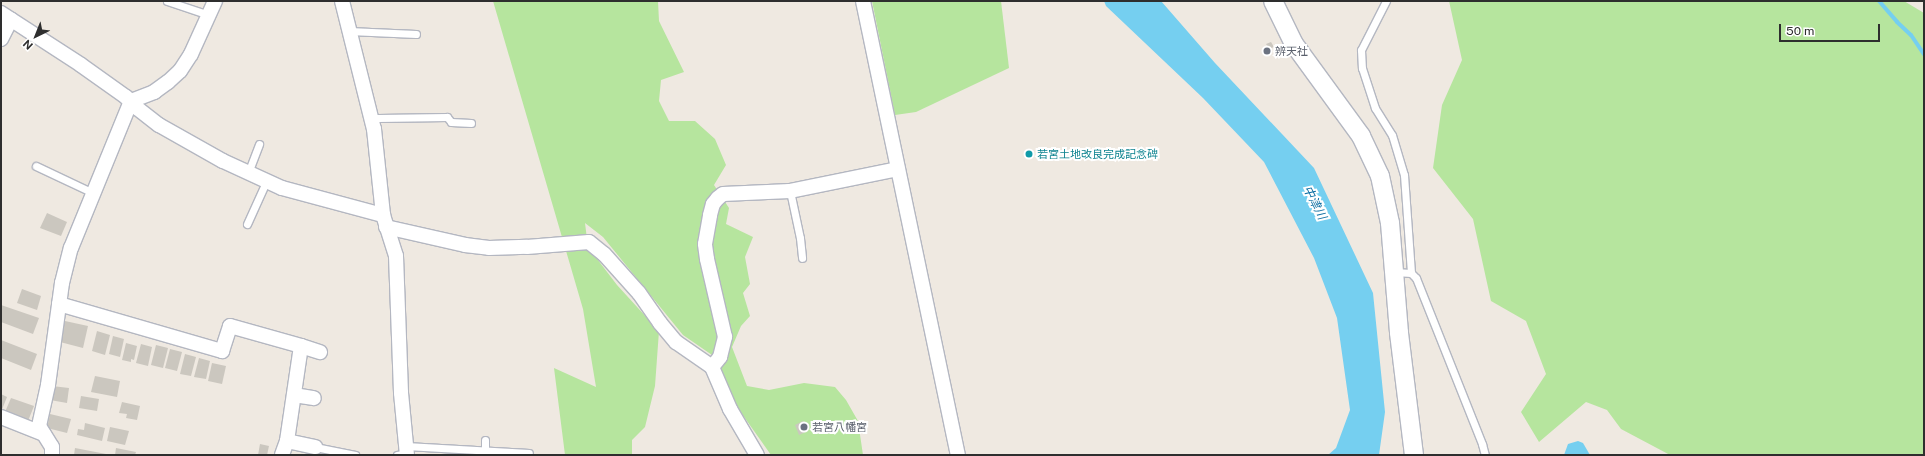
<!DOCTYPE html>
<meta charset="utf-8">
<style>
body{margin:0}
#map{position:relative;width:1925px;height:456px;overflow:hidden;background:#efe9e1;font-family:"Public Sans","Noto Sans JP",sans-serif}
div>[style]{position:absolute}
.green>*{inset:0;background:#b6e59e}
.water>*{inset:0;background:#75cff0}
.stream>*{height:4px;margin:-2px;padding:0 2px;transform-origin:2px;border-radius:2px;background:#75cff0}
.building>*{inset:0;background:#cbc7bf}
.roads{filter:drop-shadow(1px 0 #b4b7c1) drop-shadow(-1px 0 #b4b7c1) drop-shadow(0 1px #b4b7c1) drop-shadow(0 -1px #b4b7c1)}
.service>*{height:7px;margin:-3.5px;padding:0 3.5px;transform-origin:3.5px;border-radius:3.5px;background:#fff}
.minor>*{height:14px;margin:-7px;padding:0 7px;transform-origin:7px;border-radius:7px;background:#fff}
.tertiary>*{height:18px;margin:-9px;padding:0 9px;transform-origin:9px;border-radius:9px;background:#fff}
.dots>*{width:11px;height:11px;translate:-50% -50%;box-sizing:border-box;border:2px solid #fff;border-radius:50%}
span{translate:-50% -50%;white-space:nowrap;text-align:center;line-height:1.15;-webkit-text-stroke:4px #fff;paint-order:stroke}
.worship-label{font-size:11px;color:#5b616d}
.left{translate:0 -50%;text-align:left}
.culture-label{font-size:11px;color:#0d838f}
.water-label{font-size:12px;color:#0d6fa3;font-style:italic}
.frame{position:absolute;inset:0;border:2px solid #2e2e2e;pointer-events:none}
.north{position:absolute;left:16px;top:16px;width:40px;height:40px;-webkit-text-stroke:3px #fff;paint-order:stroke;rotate:223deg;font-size:11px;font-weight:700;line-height:16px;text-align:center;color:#2e2e2e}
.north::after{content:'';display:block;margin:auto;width:14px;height:18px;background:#2e2e2e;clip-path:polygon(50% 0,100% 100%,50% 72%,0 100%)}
.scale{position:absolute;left:1779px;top:24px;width:101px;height:18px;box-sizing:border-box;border:2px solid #2e2e2e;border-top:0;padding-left:5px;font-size:12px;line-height:14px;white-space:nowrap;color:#2e2e2e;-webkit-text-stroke:3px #fff;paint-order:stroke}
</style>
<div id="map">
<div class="green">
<div style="clip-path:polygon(493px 1px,658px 1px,659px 21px,684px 72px,661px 80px,659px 101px,669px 121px,695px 121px,715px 139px,726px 165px,714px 185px,729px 208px,726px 224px,753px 237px,745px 257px,750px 284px,743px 293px,750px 316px,741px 326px,732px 347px,747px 386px,769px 390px,804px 383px,835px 387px,846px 400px,858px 421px,863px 455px,771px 455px,737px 407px,712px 355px,683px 335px,603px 237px,585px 223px,588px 247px,617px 285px,659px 331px,655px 386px,645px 427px,632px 440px,632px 455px,565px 455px,554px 368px,596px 387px,583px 309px)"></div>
<div style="clip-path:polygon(872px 1px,1001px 1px,1009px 68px,916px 112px,895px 115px)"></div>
<div style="clip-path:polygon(1449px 1px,1904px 1px,1924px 13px,1924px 455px,1670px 455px,1621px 429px,1607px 410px,1586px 402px,1539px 442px,1521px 412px,1546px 374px,1526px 321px,1491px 301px,1473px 219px,1433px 168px,1442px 105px,1462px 60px)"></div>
</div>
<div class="water">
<div style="clip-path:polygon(1104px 1px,1161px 1px,1215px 63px,1314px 168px,1373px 293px,1385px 412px,1379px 455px,1328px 455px,1336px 448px,1350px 410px,1337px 318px,1314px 258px,1264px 162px,1203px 98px,1106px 6px)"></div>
<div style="clip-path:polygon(1578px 441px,1583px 443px,1590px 455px,1564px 455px,1568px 444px)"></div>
</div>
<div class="stream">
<div style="left:1879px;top:1px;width:28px;rotate:49deg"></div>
<div style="left:1897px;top:22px;width:19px;rotate:43deg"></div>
<div style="left:1911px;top:35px;width:23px;rotate:56deg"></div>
</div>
<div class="building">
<div style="clip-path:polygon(1271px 42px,1274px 47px,1269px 49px,1266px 44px)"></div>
<div style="clip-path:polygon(47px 213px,67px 222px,61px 236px,40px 228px)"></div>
<div style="clip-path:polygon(22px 289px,41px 296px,37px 310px,17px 303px)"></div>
<div style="clip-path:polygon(1px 305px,39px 318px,33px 334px,1px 322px)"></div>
<div style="clip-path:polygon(65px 321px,88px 326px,83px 348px,60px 342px)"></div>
<div style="clip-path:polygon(97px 331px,110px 335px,105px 355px,92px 351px)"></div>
<div style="clip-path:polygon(113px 336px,124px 339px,120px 357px,109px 354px)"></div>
<div style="clip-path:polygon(1px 340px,37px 354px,31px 370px,1px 358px)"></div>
<div style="clip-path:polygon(126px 343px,137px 346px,134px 360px,131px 359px,131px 362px,122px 360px)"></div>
<div style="clip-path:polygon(141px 344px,152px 347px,148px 366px,136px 363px)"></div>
<div style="clip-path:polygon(156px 345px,168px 348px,163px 368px,151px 365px)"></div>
<div style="clip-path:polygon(170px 349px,182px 352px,177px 371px,165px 368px)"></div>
<div style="clip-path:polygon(185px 354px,196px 357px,191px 376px,180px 374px)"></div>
<div style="clip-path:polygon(199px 358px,210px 361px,206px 379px,194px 377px)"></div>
<div style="clip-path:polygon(212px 363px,226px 366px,222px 384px,208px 381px)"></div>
<div style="clip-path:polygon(95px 376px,120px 381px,117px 397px,91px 392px)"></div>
<div style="clip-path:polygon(52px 386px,69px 388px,67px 403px,50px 400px)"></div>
<div style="clip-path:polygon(1px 394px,7px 397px,1px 412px)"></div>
<div style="clip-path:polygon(81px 396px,99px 399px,97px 411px,79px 408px)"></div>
<div style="clip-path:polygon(11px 398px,34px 406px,28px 421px,5px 412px)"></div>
<div style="clip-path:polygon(122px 402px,140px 406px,137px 420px,126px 418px,127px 414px,119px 413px)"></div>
<div style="clip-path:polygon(50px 414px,71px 419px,67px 433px,47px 428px)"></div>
<div style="clip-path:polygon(803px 421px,804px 423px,806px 423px,808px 431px,799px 435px,795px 425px)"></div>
<div style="clip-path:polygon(85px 423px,105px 428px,102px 441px,77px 435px,78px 429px,84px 430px)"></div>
<div style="clip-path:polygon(110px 427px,129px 431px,125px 445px,107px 441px)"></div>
<div style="clip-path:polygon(260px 444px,269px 446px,267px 455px,258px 455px)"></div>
<div style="clip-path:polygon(75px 448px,106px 454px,106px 455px,74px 455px)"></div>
<div style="clip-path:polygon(116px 448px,136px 452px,135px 455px,115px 455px)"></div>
</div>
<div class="roads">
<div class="service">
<div style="left:167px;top:1px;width:44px;rotate:18.4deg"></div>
<div style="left:1386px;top:1px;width:55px;rotate:117deg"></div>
<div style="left:1361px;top:50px;width:18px;rotate:87deg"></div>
<div style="left:1362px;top:68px;width:42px;rotate:72deg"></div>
<div style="left:1375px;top:108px;width:32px;rotate:58deg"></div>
<div style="left:1392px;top:135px;width:42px;rotate:73.3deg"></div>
<div style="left:1404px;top:175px;width:98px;rotate:85.9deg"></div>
<div style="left:349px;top:31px;width:67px;rotate:2.6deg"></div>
<div style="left:372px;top:120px;width:6px;rotate:-18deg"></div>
<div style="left:378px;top:118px;width:69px;rotate:-0.8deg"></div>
<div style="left:447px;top:117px;width:6px;rotate:51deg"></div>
<div style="left:451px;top:122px;width:20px;rotate:3deg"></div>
<div style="left:36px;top:166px;width:63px;rotate:25.3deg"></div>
<div style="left:248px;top:173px;width:31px;rotate:-69deg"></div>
<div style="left:790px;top:191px;width:48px;rotate:78deg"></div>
<div style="left:800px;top:238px;width:20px;rotate:84deg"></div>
<div style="left:247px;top:224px;width:46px;rotate:-65.7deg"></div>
<div style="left:1395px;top:272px;width:16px;rotate:4deg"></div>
<div style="left:1411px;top:273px;width:7px;rotate:45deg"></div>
<div style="left:1416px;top:278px;width:179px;rotate:68.3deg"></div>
<div style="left:1482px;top:444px;width:11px;rotate:75deg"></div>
<div style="left:485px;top:440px;width:11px;rotate:90deg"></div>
<div style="left:406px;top:446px;width:123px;rotate:3.3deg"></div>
<div style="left:315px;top:447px;width:41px;rotate:11.3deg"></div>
<div style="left:397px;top:455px;width:10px;rotate:-11deg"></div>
</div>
<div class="minor">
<div style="left:342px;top:1px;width:132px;rotate:76deg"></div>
<div style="left:374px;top:129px;width:86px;rotate:84deg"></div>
<div style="left:383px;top:215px;width:43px;rotate:72.4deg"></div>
<div style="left:396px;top:256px;width:137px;rotate:87.9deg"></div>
<div style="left:401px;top:393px;width:62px;rotate:84.5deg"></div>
<div style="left:863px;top:1px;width:464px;rotate:78.2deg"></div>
<div style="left:1px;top:13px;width:95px;rotate:33deg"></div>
<div style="left:81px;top:65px;width:55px;rotate:35.4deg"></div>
<div style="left:126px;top:97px;width:16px;rotate:45deg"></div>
<div style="left:137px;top:108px;width:28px;rotate:38deg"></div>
<div style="left:159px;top:125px;width:73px;rotate:29.4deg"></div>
<div style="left:223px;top:161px;width:65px;rotate:24.6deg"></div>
<div style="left:282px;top:188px;width:105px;rotate:15deg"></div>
<div style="left:1px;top:39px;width:22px;rotate:-63deg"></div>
<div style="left:386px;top:227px;width:81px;rotate:12.8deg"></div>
<div style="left:465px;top:245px;width:24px;rotate:7deg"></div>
<div style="left:489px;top:248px;width:38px;rotate:-2deg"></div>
<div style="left:527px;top:247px;width:62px;rotate:-4.6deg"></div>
<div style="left:589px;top:242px;width:19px;rotate:39deg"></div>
<div style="left:604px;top:254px;width:52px;rotate:48.1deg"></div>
<div style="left:639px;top:293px;width:37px;rotate:55deg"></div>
<div style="left:660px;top:323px;width:25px;rotate:50deg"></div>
<div style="left:676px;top:342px;width:44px;rotate:34.8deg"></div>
<div style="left:712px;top:367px;width:46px;rotate:66.8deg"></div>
<div style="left:730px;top:409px;width:53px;rotate:59.6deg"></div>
<div style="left:59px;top:304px;width:170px;rotate:16.1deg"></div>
<div style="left:222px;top:351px;width:26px;rotate:-72deg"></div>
<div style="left:230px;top:326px;width:74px;rotate:15.7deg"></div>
<div style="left:301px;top:346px;width:96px;rotate:98.4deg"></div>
<div style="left:287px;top:441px;width:15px;rotate:110deg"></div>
<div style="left:301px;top:346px;width:20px;rotate:18deg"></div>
<div style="left:712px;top:367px;width:13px;rotate:-51deg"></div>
<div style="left:720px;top:357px;width:21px;rotate:-76deg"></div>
<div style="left:725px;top:337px;width:80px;rotate:-103deg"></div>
<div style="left:707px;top:259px;width:15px;rotate:-98deg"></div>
<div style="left:705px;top:244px;width:29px;rotate:-80deg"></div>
<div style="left:710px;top:215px;width:11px;rotate:-75deg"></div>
<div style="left:713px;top:204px;width:8px;rotate:-50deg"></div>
<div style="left:718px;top:198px;width:6px;rotate:-39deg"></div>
<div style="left:723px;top:194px;width:67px;rotate:-2.6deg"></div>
<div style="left:790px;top:191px;width:110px;rotate:-11.5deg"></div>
<div style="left:294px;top:395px;width:20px;rotate:9deg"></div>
<div style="left:1px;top:417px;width:46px;rotate:21.6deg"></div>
<div style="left:287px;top:441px;width:29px;rotate:12deg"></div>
<div style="left:52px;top:455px;width:8px;rotate:-90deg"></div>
<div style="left:52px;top:447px;width:25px;rotate:-122deg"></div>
<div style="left:39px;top:426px;width:42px;rotate:-77.6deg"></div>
<div style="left:48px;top:385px;width:103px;rotate:-82.2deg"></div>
<div style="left:62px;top:283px;width:36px;rotate:-76deg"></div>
<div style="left:71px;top:248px;width:159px;rotate:-67.8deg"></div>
<div style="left:131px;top:101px;width:25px;rotate:-21deg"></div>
<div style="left:154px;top:92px;width:17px;rotate:-36deg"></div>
<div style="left:168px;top:82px;width:16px;rotate:-43deg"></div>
<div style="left:180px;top:71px;width:20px;rotate:-57deg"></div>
<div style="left:191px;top:54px;width:58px;rotate:-65.6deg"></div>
</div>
<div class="tertiary">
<div style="left:1273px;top:1px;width:48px;rotate:64deg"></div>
<div style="left:1294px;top:44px;width:114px;rotate:53.9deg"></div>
<div style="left:1361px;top:136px;width:44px;rotate:64.6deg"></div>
<div style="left:1380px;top:176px;width:48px;rotate:78deg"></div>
<div style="left:1390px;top:223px;width:110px;rotate:85.3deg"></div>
<div style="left:1399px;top:333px;width:123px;rotate:83deg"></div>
</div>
</div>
<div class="dots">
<div style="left:1267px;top:51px;background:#6b7280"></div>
<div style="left:1029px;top:154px;background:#0f9aa8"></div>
<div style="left:804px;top:427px;background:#6b7280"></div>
</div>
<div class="worship-label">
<span class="left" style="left:1275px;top:51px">辨天社</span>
<span class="left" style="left:812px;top:427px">若宮八幡宮</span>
</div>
<div class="culture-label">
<span class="left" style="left:1037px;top:154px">若宮土地改良完成記念碑</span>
</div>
<div class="water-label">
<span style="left:1314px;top:203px;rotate:63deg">中津川</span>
</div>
<div class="frame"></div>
<div class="north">N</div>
<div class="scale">50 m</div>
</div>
